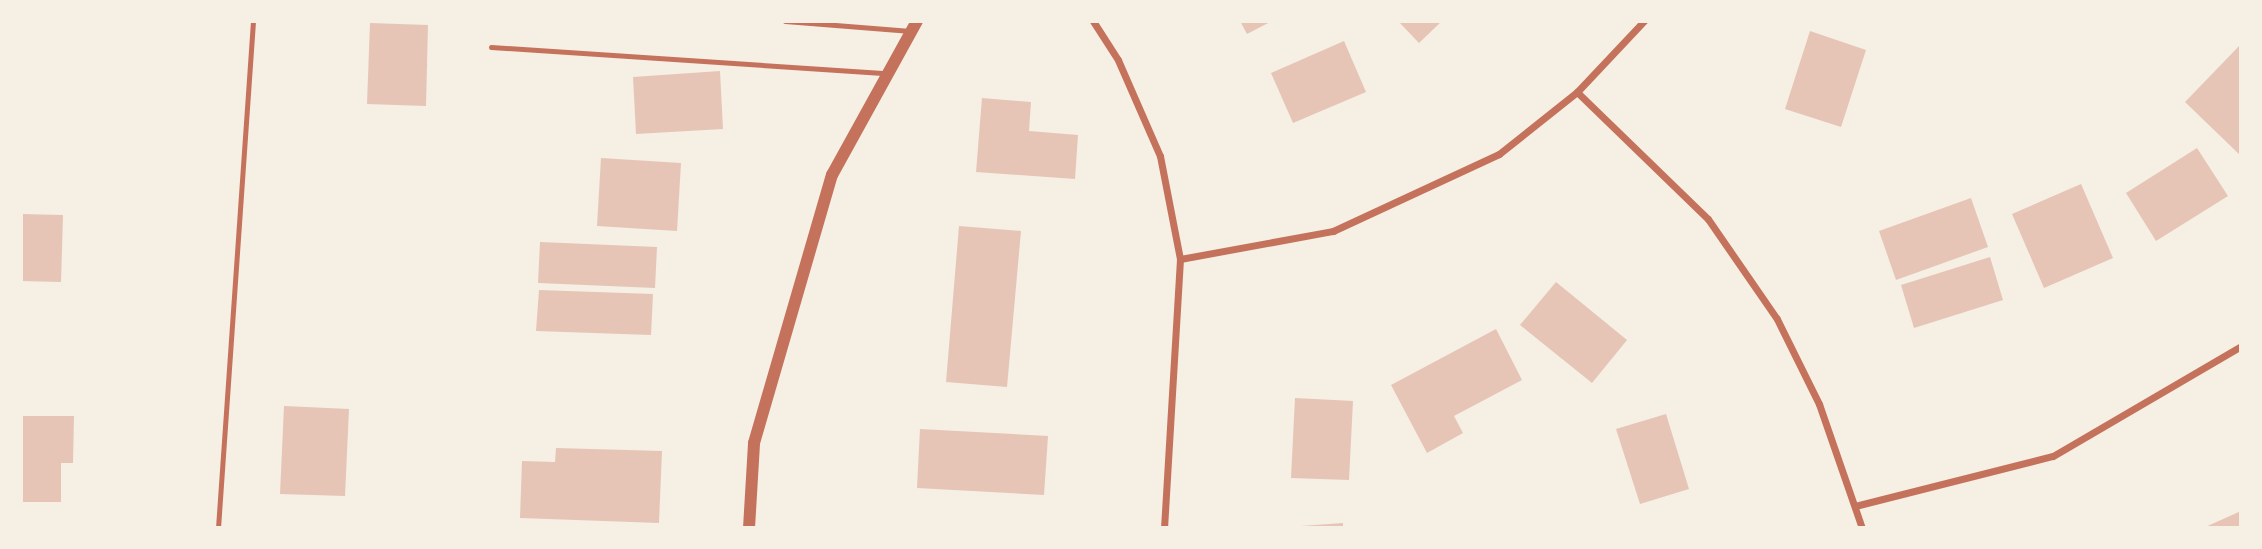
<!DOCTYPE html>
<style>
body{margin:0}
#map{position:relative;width:2262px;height:549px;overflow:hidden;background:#f6efe4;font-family:Arial,sans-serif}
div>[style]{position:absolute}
.building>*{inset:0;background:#e6c5b7}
.service>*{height:5px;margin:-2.5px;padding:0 2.5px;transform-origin:2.5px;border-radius:2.5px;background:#c5725c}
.minor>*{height:7px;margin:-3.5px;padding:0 3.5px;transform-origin:3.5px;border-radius:3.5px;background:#c5725c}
.tertiary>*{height:12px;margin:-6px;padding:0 6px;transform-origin:6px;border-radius:6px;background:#c5725c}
span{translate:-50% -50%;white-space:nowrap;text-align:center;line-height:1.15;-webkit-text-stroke:6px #f6efe4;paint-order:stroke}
.frame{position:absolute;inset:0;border:23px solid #f6efe4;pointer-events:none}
</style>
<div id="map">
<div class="building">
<div style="clip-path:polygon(1240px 21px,1272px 21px,1247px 34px)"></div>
<div style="clip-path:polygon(1398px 21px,1442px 21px,1419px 43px)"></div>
<div style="clip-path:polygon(370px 23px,428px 25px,426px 106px,367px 104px)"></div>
<div style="clip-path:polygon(1810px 31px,1866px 50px,1841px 127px,1785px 109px)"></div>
<div style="clip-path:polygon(1344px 41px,1366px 92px,1293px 123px,1271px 73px)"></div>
<div style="clip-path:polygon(2241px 44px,2241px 156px,2185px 102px)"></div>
<div style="clip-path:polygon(720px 71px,723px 129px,636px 134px,633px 77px)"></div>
<div style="clip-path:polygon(982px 98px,1031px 102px,1029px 131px,1078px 135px,1075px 179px,976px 172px)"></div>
<div style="clip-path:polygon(2197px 148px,2228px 196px,2156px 241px,2126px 193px)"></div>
<div style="clip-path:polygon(601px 158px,681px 163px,677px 231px,597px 226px)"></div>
<div style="clip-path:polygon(2081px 184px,2113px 258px,2044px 288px,2012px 214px)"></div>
<div style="clip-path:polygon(1971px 198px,1988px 247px,1896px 280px,1879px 231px)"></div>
<div style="clip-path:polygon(21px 214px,63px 215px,61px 282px,21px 281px)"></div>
<div style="clip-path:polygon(959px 226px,1021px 231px,1007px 387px,946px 382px)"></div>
<div style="clip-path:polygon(540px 242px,657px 247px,655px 288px,538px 283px)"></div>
<div style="clip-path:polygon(1990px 257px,2003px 300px,1914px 328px,1901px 285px)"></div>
<div style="clip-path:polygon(1556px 282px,1627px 340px,1592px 383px,1520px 325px)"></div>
<div style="clip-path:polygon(539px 290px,653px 294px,651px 335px,536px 331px)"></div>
<div style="clip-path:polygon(1496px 329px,1522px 380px,1454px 416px,1463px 433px,1427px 453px,1391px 385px)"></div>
<div style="clip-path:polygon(1295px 398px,1353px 401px,1349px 480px,1291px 478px)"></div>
<div style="clip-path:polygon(284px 406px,349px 409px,345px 496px,280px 494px)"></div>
<div style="clip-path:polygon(1666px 414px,1689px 489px,1640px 504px,1616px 429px)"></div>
<div style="clip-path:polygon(21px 416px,74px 416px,73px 463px,61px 463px,61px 502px,21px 502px)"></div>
<div style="clip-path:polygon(920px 429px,1048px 436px,1044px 495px,917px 488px)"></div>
<div style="clip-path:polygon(556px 448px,662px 451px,659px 523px,520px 518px,522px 461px,555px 462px)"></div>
<div style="clip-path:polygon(2241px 511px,2241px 528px,2203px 528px)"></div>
<div style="clip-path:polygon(1343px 523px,1343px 528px,1301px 528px,1301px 526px)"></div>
</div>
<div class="service">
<div style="left:785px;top:21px;width:126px;rotate:4.5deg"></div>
<div style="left:491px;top:47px;width:396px;rotate:3.8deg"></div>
<div style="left:218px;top:528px;width:508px;rotate:-86.05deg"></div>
</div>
<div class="minor">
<div style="left:1093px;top:21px;width:46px;rotate:57.3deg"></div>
<div style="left:1118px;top:60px;width:105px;rotate:66.4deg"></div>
<div style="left:1160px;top:156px;width:105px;rotate:79deg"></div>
<div style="left:1180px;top:259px;width:269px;rotate:93.4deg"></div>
<div style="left:1577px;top:92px;width:182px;rotate:44.1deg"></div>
<div style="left:1708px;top:219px;width:121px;rotate:55.4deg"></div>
<div style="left:1777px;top:319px;width:95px;rotate:63.7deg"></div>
<div style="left:1819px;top:404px;width:131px;rotate:70.9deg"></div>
<div style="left:1180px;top:259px;width:156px;rotate:-10.4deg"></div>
<div style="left:1333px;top:231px;width:183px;rotate:-24.9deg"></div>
<div style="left:1499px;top:154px;width:100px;rotate:-38.5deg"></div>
<div style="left:1577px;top:92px;width:98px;rotate:-46.7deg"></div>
<div style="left:1855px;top:506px;width:204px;rotate:-14.2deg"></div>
<div style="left:2053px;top:456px;width:218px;rotate:-30.3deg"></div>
</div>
<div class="tertiary">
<div style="left:749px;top:528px;width:85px;rotate:-86.6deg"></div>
<div style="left:754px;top:443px;width:279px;rotate:-73.8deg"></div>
<div style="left:832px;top:175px;width:176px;rotate:-61.1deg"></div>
</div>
<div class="frame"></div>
</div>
